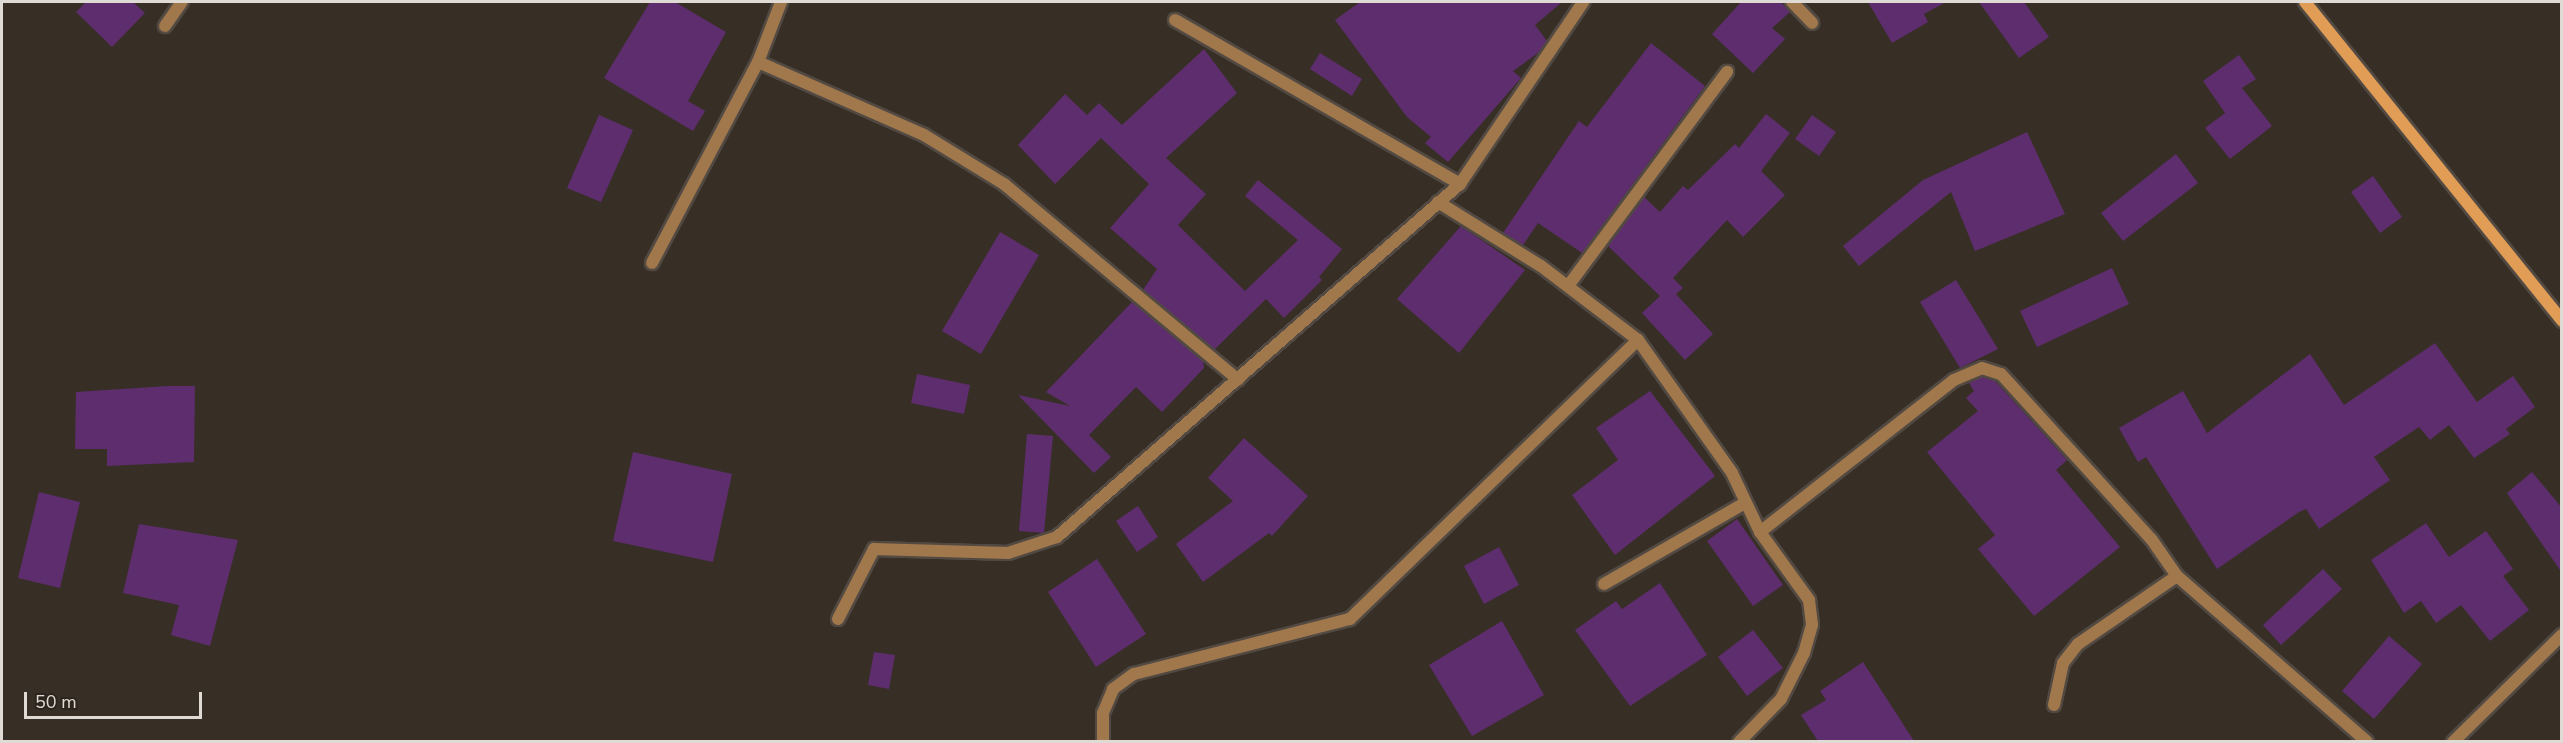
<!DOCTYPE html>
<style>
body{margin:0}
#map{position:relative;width:2563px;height:743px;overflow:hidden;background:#372f26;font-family:"Nunito Sans",sans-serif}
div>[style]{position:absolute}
.building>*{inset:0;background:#5e2d6d}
.roads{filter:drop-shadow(2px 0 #524a42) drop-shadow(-2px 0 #524a42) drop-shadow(0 2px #524a42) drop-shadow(0 -2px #524a42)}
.lane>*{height:12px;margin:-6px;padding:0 6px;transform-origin:6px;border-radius:6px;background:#a1774c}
.street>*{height:12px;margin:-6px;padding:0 6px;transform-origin:6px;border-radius:6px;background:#a1774c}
.secondary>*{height:12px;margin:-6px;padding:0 6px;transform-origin:6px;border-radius:6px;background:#e19d56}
span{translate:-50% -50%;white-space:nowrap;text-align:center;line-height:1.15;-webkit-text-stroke:4.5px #2d251d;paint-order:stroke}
.frame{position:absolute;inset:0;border:3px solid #e0dad4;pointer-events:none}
.scale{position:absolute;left:24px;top:692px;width:178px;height:27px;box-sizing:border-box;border:3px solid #e0dad4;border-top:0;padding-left:8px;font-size:18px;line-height:21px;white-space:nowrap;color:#e0dad4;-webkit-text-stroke:4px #2d251d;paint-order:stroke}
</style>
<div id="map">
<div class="building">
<div style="clip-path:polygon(86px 2px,133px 2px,145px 13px,112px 47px,76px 12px)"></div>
<div style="clip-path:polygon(650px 2px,675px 2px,726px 32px,688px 101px,705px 111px,693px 131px,604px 78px)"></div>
<div style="clip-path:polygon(1360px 2px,1562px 2px,1535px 25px,1547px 41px,1538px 53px,1513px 71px,1521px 78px,1448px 162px,1425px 143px,1431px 137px,1407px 117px,1335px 20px)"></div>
<div style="clip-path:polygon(1741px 2px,1781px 2px,1790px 12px,1772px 28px,1785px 39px,1753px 73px,1712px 34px)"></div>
<div style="clip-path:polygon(1868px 2px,1946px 2px,1924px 14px,1928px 22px,1892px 43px)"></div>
<div style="clip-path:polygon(1979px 2px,2024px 2px,2049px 37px,2019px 58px)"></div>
<div style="clip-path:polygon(1651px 43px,1705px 86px,1582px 253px,1538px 223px,1523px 245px,1503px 233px,1579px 121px,1587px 127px)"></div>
<div style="clip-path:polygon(1204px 49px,1237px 93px,1166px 158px,1206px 194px,1178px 225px,1245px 291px,1298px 240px,1245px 196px,1258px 180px,1342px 249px,1319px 277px,1322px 280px,1284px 318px,1266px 299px,1214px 350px,1143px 290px,1157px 269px,1110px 228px,1149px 184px,1101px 138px,1055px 184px,1018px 145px,1065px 94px,1087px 115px,1099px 103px,1122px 125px)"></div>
<div style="clip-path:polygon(1320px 53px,1362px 79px,1352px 96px,1310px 69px)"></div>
<div style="clip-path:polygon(2239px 55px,2256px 79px,2242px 88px,2272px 126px,2230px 159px,2205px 128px,2225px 113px,2203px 81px)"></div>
<div style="clip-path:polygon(1766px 114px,1790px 133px,1761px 171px,1785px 195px,1743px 237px,1727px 220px,1673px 278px,1683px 288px,1676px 294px,1713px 334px,1685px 360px,1642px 313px,1660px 296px,1608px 246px,1644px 197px,1660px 212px,1683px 186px,1688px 190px,1735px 144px,1739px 148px)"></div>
<div style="clip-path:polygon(599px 115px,633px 130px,601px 202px,567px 188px)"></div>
<div style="clip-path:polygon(1812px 115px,1836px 132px,1819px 156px,1795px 139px)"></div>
<div style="clip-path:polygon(2027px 132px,2065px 214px,1975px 251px,1951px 192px,1859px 266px,1843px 246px,1923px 180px)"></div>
<div style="clip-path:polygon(2176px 154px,2198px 183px,2123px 241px,2101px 213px)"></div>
<div style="clip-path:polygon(2373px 176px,2402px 217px,2380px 233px,2351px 192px)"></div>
<div style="clip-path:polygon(1461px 226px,1525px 270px,1459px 353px,1397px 299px)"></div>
<div style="clip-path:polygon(1000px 232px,1039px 255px,981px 354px,942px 331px)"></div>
<div style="clip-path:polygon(2112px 268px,2129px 304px,2037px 347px,2020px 311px)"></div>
<div style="clip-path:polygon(1956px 280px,1998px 349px,1960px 368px,1920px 302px)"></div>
<div style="clip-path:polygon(1132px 302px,1203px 361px,1204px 368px,1162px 412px,1136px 387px,1089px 435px,1111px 457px,1094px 473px,1018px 395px,1070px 406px,1046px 392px)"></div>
<div style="clip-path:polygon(2435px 343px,2477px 402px,2513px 376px,2535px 407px,2506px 429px,2510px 434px,2474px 458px,2449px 425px,2430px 440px,2419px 427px,2374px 457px,2390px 480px,2319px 529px,2306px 509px,2299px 512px,2217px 569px,2146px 457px,2138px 462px,2119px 428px,2183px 391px,2207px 433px,2310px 354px,2344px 405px)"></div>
<div style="clip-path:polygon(917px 374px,970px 385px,964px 414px,911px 403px)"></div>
<div style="clip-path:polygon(1982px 377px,1995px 381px,2067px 460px,2056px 470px,2120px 547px,2034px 616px,1978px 549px,1995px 535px,1927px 452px,1978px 411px,1966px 398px,1974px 391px,1969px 383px)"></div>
<div style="clip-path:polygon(168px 386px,195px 386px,194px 462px,107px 466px,107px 449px,75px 449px,76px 392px)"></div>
<div style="clip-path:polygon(1650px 391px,1715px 476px,1615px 555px,1572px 495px,1618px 460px,1596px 428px)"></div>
<div style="clip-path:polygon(1027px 434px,1053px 436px,1044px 533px,1019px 531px)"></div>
<div style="clip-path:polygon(1244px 438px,1308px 496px,1272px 536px,1269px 533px,1203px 582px,1176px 544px,1233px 501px,1208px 478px)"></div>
<div style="clip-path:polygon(633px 452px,732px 474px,713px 562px,613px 541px)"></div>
<div style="clip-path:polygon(2532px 472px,2562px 508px,2562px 573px,2507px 493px)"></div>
<div style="clip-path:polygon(39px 492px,80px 502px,60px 588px,18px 578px)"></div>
<div style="clip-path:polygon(1138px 506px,1158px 537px,1137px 552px,1116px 521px)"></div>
<div style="clip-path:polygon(1737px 519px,1783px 585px,1753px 606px,1707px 541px)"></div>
<div style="clip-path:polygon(2426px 523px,2449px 557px,2486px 531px,2513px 569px,2503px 576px,2529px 610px,2490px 641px,2461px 605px,2436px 623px,2421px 601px,2404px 613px,2371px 560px)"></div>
<div style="clip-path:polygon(139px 524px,238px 540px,210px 646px,171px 635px,179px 605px,123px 593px)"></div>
<div style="clip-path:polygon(1499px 547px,1519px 585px,1484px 604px,1464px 566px)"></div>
<div style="clip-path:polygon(1097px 559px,1146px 634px,1096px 667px,1048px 592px)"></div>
<div style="clip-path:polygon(2323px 569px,2342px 589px,2281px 645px,2263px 625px)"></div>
<div style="clip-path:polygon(1660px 583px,1707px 655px,1630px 706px,1575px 630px,1616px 601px,1622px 609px)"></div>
<div style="clip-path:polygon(1502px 621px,1544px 695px,1472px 736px,1429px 665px)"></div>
<div style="clip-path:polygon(1753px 630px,1783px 668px,1747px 696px,1718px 657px)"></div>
<div style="clip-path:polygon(2389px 636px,2422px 664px,2374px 719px,2342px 691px)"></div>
<div style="clip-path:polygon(874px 652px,895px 655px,889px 689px,868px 685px)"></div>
<div style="clip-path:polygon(1863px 662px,1914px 741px,1818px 741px,1801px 715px,1826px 700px,1820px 691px)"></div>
</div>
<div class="roads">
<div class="lane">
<div style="left:1604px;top:584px;width:160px;rotate:-29.9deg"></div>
<div style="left:2054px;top:705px;width:43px;rotate:-77.9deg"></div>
<div style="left:2063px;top:663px;width:24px;rotate:-52deg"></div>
<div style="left:2078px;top:644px;width:120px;rotate:-34.5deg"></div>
</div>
<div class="street">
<div style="left:1792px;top:2px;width:29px;rotate:46deg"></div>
<div style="left:1175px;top:20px;width:329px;rotate:29.9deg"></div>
<div style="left:165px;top:26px;width:29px;rotate:-55deg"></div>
<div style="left:758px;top:62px;width:181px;rotate:23.7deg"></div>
<div style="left:924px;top:135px;width:94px;rotate:31.5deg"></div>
<div style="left:1004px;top:184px;width:305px;rotate:39.9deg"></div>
<div style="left:1438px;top:202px;width:121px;rotate:31.9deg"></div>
<div style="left:1541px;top:266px;width:122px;rotate:37.3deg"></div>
<div style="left:1638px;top:340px;width:163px;rotate:54.7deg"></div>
<div style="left:1732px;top:473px;width:65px;rotate:64.6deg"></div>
<div style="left:1760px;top:532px;width:84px;rotate:54.2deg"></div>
<div style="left:1809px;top:600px;width:25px;rotate:83deg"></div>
<div style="left:1812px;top:625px;width:29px;rotate:106deg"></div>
<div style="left:1804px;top:653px;width:51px;rotate:116.6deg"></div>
<div style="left:1781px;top:699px;width:60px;rotate:134.3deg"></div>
<div style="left:652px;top:263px;width:227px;rotate:-62.2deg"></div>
<div style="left:758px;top:62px;width:64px;rotate:-69deg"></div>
<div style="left:1568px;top:286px;width:267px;rotate:-53.4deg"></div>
<div style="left:1760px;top:532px;width:246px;rotate:-38.1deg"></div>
<div style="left:1954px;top:380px;width:30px;rotate:-23deg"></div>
<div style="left:1982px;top:368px;width:20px;rotate:18deg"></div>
<div style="left:2001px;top:374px;width:224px;rotate:47.7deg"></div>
<div style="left:2152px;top:540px;width:44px;rotate:55.2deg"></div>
<div style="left:2177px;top:576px;width:252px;rotate:41.1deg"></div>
<div style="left:838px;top:619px;width:79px;rotate:-62.8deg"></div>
<div style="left:874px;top:549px;width:134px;rotate:1.7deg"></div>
<div style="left:1008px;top:553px;width:52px;rotate:-18.1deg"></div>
<div style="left:1057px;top:537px;width:536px;rotate:-41.22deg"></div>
<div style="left:1460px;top:184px;width:220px;rotate:-55.9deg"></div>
<div style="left:1103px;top:742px;width:29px;rotate:-90deg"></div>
<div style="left:1103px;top:713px;width:26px;rotate:-67deg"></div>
<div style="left:1113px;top:689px;width:26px;rotate:-36deg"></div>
<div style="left:1134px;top:674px;width:223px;rotate:-14.3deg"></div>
<div style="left:1350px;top:619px;width:401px;rotate:-44.1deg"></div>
<div style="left:2453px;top:742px;width:153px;rotate:-44.5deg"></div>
</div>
<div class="secondary">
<div style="left:2305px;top:2px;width:410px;rotate:51.1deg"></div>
</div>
</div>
<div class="frame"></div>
<div class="scale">50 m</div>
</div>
